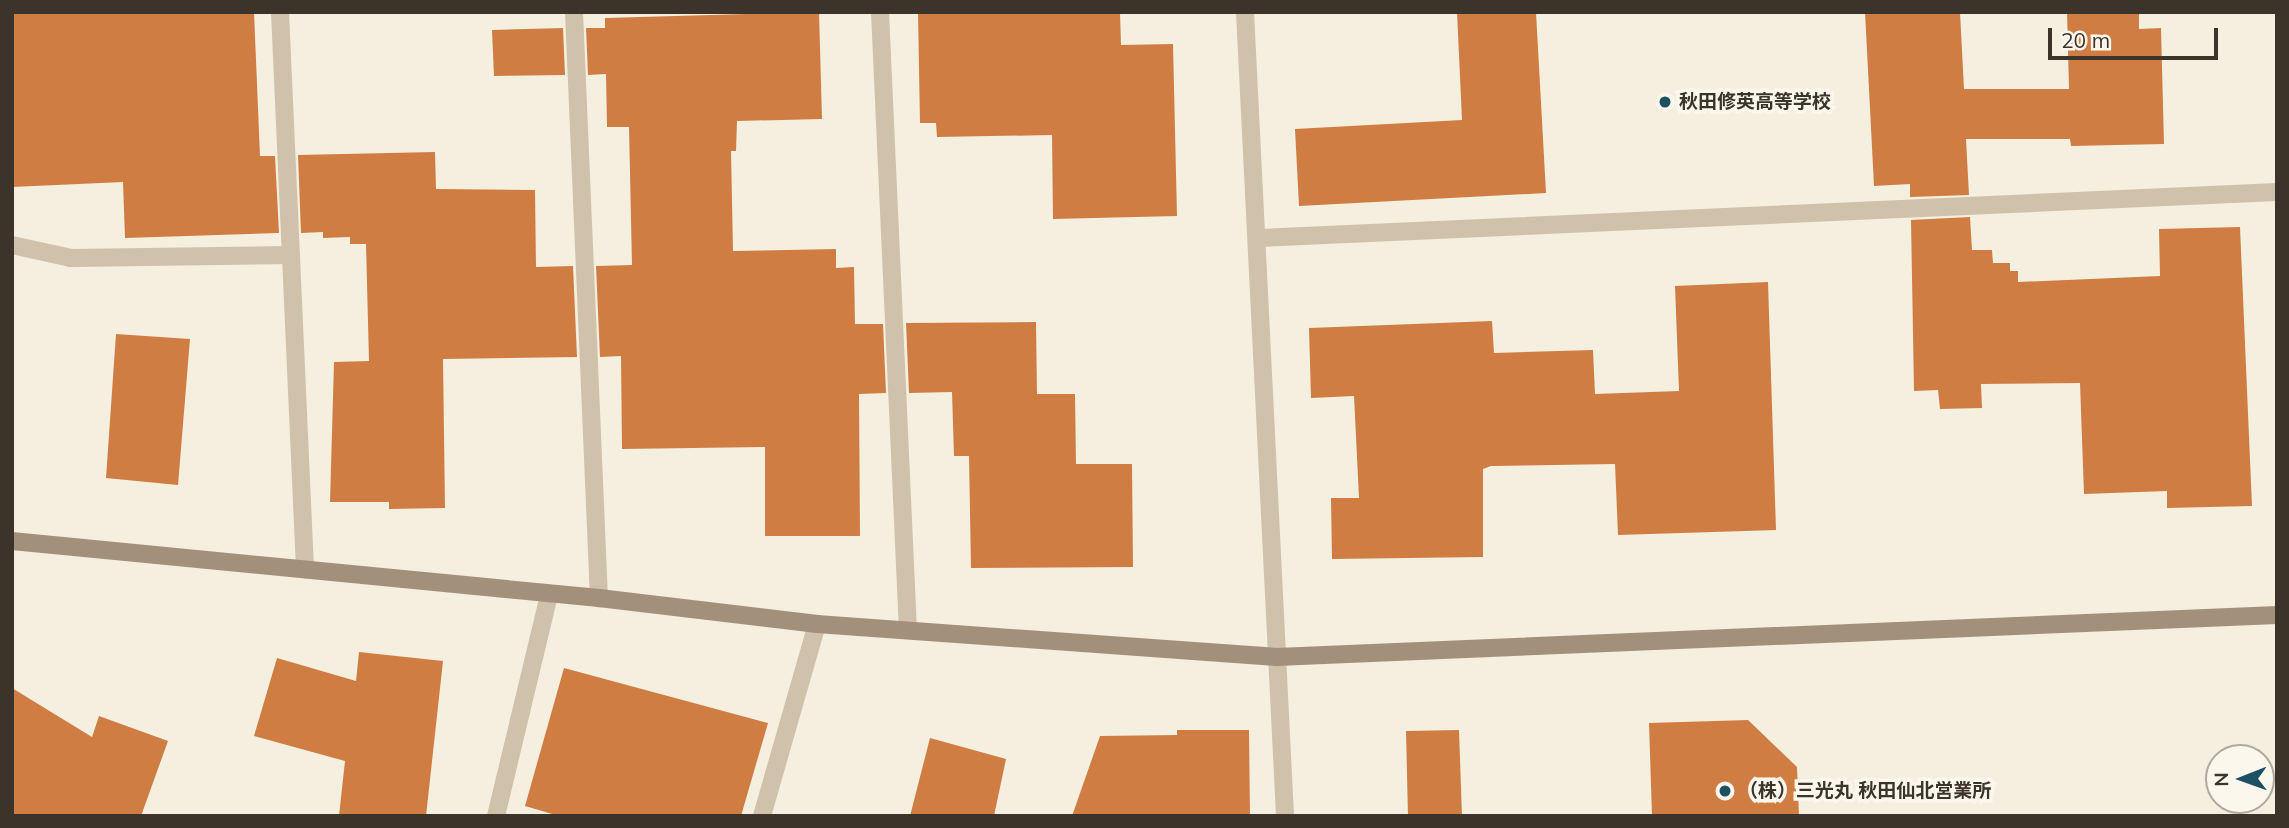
<!DOCTYPE html>
<meta charset="utf-8">
<style>
body{margin:0}
#map{position:relative;width:2289px;height:828px;overflow:hidden;background:#f5efe0;font-family:Mulish,"Noto Sans JP",sans-serif}
div>[style]{position:absolute}
.building>*{inset:0;background:#d07d43}
.street>*{height:18px;margin:-9px;padding:0 9px;transform-origin:9px;border-radius:9px;background:#cfc1aa}
.secondary>*{height:18px;margin:-9px;padding:0 9px;transform-origin:9px;border-radius:9px;background:#a3907b}
.dots>*{width:19px;height:19px;translate:-50% -50%;box-sizing:border-box;border:4px solid #fcf7ed;border-radius:50%}
span{translate:-50% -50%;white-space:nowrap;text-align:center;line-height:1.15;-webkit-text-stroke:7px #fcf7ed;paint-order:stroke}
.poi-label{font-size:19px;color:#3c332a;font-weight:700}
.left{translate:0 -50%;text-align:left}
.frame{position:absolute;inset:0;border:14px solid #3c332a;pointer-events:none}
.north{position:absolute;left:2205px;top:744px;width:70px;height:70px;box-sizing:border-box;background:#fcf7ed;border:2px solid #afa99f;border-radius:50%;rotate:269deg;font-size:19px;font-weight:700;line-height:28px;text-align:center;color:#3c332a}
.north::after{content:'';display:block;margin:auto;width:24px;height:32px;background:#1b5162;clip-path:polygon(50% 0,100% 100%,50% 72%,0 100%)}
.scale{position:absolute;left:2048px;top:28px;width:170px;height:32px;box-sizing:border-box;border:4px solid #3c332a;border-top:0;padding-left:9px;font-size:21px;line-height:24px;white-space:nowrap;color:#3c332a;-webkit-text-stroke:5px #fcf7ed;paint-order:stroke}
</style>
<div id="map">
<div class="building">
<div style="clip-path:polygon(12px 12px,254px 12px,260px 156px,275px 156px,279px 233px,125px 238px,123px 182px,12px 187px)"></div>
<div style="clip-path:polygon(819px 12px,822px 119px,737px 121px,736px 151px,731px 151px,733px 251px,836px 249px,836px 268px,854px 267px,855px 324px,883px 324px,886px 393px,859px 394px,860px 536px,765px 536px,765px 447px,622px 449px,621px 356px,600px 357px,596px 266px,632px 265px,629px 127px,607px 127px,606px 74px,588px 75px,586px 28px,605px 28px,605px 18px)"></div>
<div style="clip-path:polygon(918px 12px,1120px 12px,1121px 45px,1173px 44px,1177px 216px,1053px 219px,1052px 135px,937px 137px,936px 123px,920px 123px)"></div>
<div style="clip-path:polygon(1457px 12px,1536px 12px,1546px 193px,1299px 206px,1295px 129px,1462px 120px)"></div>
<div style="clip-path:polygon(1865px 12px,1960px 12px,1964px 89px,2069px 89px,2067px 12px,2139px 12px,2139px 29px,2161px 28px,2164px 144px,2071px 146px,2070px 139px,1966px 139px,1969px 195px,1910px 197px,1910px 184px,1874px 186px)"></div>
<div style="clip-path:polygon(563px 28px,565px 75px,494px 76px,492px 30px)"></div>
<div style="clip-path:polygon(435px 152px,436px 189px,535px 190px,536px 267px,573px 266px,577px 357px,443px 359px,445px 508px,389px 509px,389px 502px,330px 502px,334px 362px,369px 361px,366px 244px,350px 244px,350px 237px,323px 238px,323px 232px,301px 233px,298px 155px)"></div>
<div style="clip-path:polygon(1970px 217px,1972px 250px,1992px 250px,1993px 263px,2010px 263px,2010px 271px,2018px 271px,2018px 282px,2160px 276px,2159px 229px,2240px 227px,2252px 506px,2167px 508px,2167px 491px,2084px 494px,2080px 383px,1981px 384px,1982px 408px,1940px 409px,1938px 390px,1914px 391px,1911px 220px)"></div>
<div style="clip-path:polygon(1768px 282px,1776px 530px,1618px 535px,1615px 464px,1491px 466px,1483px 469px,1483px 557px,1332px 559px,1331px 498px,1359px 498px,1354px 396px,1311px 398px,1309px 328px,1492px 321px,1494px 353px,1593px 350px,1595px 394px,1679px 391px,1675px 286px)"></div>
<div style="clip-path:polygon(1036px 322px,1037px 394px,1075px 394px,1076px 464px,1132px 464px,1133px 567px,971px 568px,969px 456px,954px 456px,952px 392px,909px 393px,906px 323px)"></div>
<div style="clip-path:polygon(116px 334px,190px 339px,178px 485px,106px 478px)"></div>
<div style="clip-path:polygon(359px 652px,443px 661px,426px 816px,339px 816px,345px 761px,254px 736px,277px 658px,356px 681px)"></div>
<div style="clip-path:polygon(564px 668px,768px 723px,741px 816px,559px 816px,525px 806px)"></div>
<div style="clip-path:polygon(12px 688px,92px 737px,99px 716px,168px 741px,141px 816px,12px 816px)"></div>
<div style="clip-path:polygon(1748px 720px,1797px 767px,1799px 816px,1652px 816px,1649px 723px)"></div>
<div style="clip-path:polygon(1177px 730px,1249px 730px,1250px 816px,1072px 816px,1100px 736px,1177px 735px)"></div>
<div style="clip-path:polygon(1459px 730px,1462px 816px,1408px 816px,1406px 731px)"></div>
<div style="clip-path:polygon(930px 738px,1006px 759px,994px 816px,910px 816px)"></div>
</div>
<div class="street">
<div style="left:280px;top:12px;width:558px;rotate:87.43deg"></div>
<div style="left:574px;top:12px;width:587px;rotate:87.56deg"></div>
<div style="left:880px;top:12px;width:619px;rotate:87.41deg"></div>
<div style="left:1245px;top:12px;width:805px;rotate:87.15deg"></div>
<div style="left:1259px;top:238px;width:1019px;rotate:-2.59deg"></div>
<div style="left:12px;top:245px;width:60px;rotate:12.4deg"></div>
<div style="left:71px;top:258px;width:220px;rotate:-0.8deg"></div>
<div style="left:496px;top:816px;width:227px;rotate:-76.5deg"></div>
<div style="left:762px;top:816px;width:200px;rotate:-74deg"></div>
</div>
<div class="secondary">
<div style="left:12px;top:541px;width:590px;rotate:5.55deg"></div>
<div style="left:599px;top:598px;width:220px;rotate:6.8deg"></div>
<div style="left:817px;top:624px;width:461px;rotate:4.1deg"></div>
<div style="left:1277px;top:657px;width:1001px;rotate:-2.41deg"></div>
</div>
<div class="dots">
<div style="left:1665px;top:102px;background:#1b5162"></div>
<div style="left:1725px;top:791px;background:#1b5162"></div>
</div>
<div class="poi-label">
<span class="left" style="left:1679px;top:102px">秋田修英高等学校</span>
<span class="left" style="left:1739px;top:791px">（株）三光丸 秋田仙北営業所</span>
</div>
<div class="frame"></div>
<div class="north">N</div>
<div class="scale">20 m</div>
</div>
